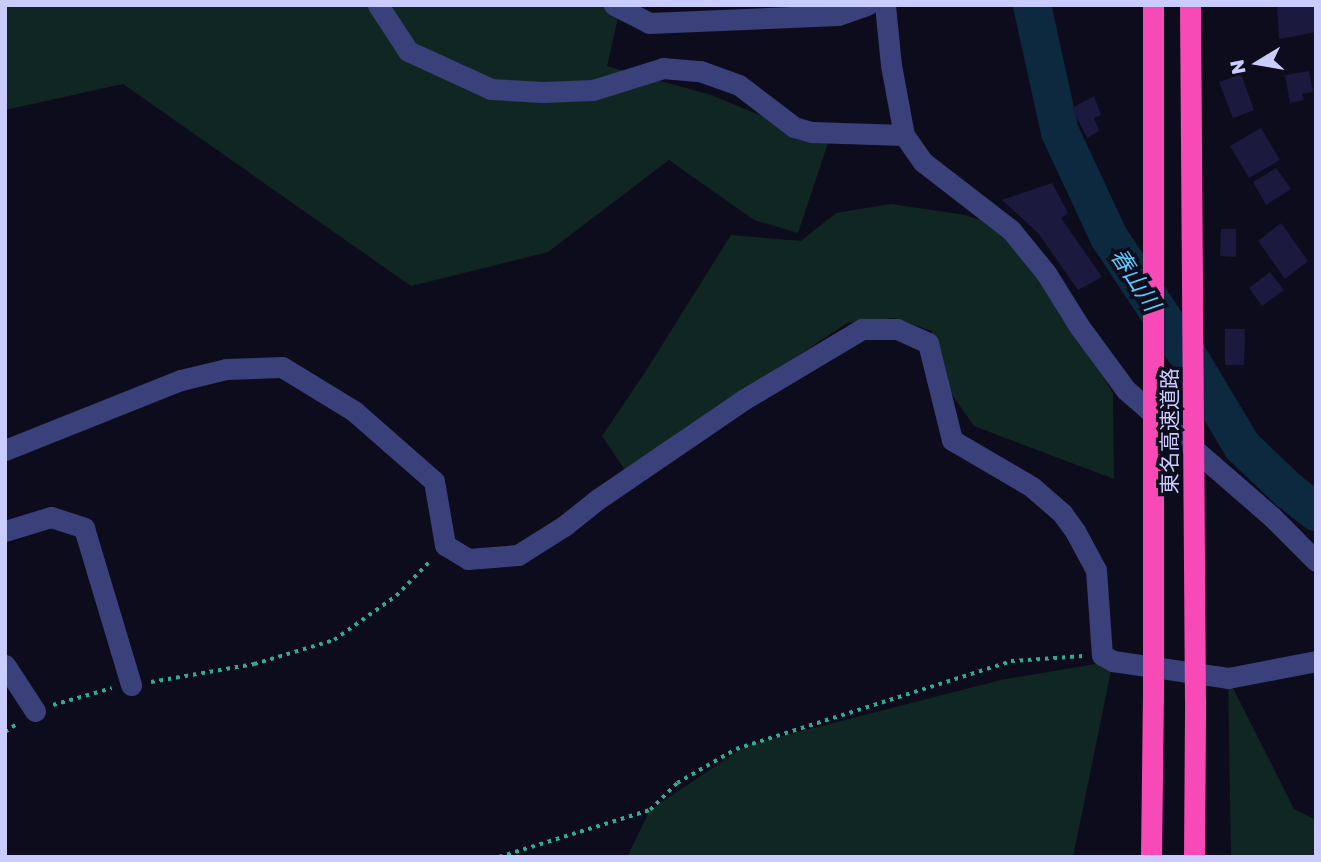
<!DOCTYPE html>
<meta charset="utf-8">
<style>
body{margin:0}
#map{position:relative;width:1321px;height:862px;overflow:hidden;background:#0d0c1d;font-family:"Golos Text","Noto Sans JP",sans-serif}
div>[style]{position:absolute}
.green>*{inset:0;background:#102622}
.river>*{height:38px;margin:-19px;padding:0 19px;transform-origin:19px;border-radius:19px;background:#0d2940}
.building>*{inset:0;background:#1b193d}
.path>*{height:3.5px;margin-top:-1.75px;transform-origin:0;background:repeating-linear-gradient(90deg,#31aa91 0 3.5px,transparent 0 8.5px)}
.minor>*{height:21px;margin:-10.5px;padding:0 10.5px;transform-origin:10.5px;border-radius:10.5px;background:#39407a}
.highway>*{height:21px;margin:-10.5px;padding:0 10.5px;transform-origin:10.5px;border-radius:10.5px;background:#f84ab7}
.highway-bridge>*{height:21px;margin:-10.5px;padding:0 10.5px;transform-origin:10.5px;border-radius:10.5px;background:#f84ab7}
span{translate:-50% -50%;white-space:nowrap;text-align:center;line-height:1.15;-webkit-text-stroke:7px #0d0c1d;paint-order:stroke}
.street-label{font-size:21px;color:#caccfd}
.water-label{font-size:23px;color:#5cc8f9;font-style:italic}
.frame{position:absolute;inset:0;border:7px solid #caccfd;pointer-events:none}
.north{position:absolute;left:1223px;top:28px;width:70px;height:70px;-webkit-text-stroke:5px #0d0c1d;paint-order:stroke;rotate:259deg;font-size:19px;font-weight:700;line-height:28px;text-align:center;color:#caccfd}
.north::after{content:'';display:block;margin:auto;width:24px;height:32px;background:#caccfd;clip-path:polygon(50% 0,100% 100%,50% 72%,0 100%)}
</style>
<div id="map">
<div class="green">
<div style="clip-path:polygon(5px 5px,621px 5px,607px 66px,711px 95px,828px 143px,798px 233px,754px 220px,669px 160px,548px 252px,411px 286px,123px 84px,5px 110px)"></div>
<div style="clip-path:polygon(891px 204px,965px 215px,1011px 230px,1113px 393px,1114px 479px,974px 426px,934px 369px,932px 331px,894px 318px,847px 323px,625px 470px,602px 436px,644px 374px,731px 235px,801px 241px,836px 213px)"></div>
<div style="clip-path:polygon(1113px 661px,1073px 857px,627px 857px,650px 810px,747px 745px,1001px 680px)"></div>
<div style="clip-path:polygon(1228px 678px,1294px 809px,1316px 820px,1316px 857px,1231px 857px)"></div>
</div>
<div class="river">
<div style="left:1032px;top:5px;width:130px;rotate:77.6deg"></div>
<div style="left:1060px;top:132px;width:116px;rotate:65deg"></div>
<div style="left:1109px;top:237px;width:152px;rotate:56.5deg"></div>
<div style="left:1193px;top:364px;width:96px;rotate:59.1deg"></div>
<div style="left:1242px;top:446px;width:64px;rotate:43.7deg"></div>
<div style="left:1288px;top:490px;width:36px;rotate:38deg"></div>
</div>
<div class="building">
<div style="clip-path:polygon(1277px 5px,1316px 5px,1316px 32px,1279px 39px)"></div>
<div style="clip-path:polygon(1309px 71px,1313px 92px,1302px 94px,1304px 100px,1290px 103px,1285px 75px)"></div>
<div style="clip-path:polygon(1241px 74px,1254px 110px,1233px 118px,1219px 82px)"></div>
<div style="clip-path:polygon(1094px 96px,1101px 115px,1094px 118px,1099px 131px,1087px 138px,1072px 108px)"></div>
<div style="clip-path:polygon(1261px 128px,1280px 160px,1249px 178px,1230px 146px)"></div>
<div style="clip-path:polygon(1276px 168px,1291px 189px,1266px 205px,1253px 182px)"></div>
<div style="clip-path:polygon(1052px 183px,1068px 213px,1061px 218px,1102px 277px,1078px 290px,1038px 233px,1002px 200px)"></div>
<div style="clip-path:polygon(1281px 223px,1308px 261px,1285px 279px,1258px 241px)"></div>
<div style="clip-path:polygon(1221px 229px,1236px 229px,1236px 257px,1220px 256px)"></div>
<div style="clip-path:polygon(1270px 272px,1284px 290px,1262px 306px,1249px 288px)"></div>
<div style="clip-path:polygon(1225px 329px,1245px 329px,1244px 365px,1225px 365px)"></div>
</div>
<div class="path">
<div style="left:151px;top:682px;width:105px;rotate:-9.9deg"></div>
<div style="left:254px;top:664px;width:84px;rotate:-16.7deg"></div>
<div style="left:334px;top:640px;width:76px;rotate:-35.4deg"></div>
<div style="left:396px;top:596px;width:50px;rotate:-45.8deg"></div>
<div style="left:53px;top:705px;width:61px;rotate:-16.1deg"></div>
<div style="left:5px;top:732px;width:16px;rotate:-35deg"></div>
<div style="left:499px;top:857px;width:158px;rotate:-17.3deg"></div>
<div style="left:650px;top:810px;width:38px;rotate:-45deg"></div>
<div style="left:677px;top:783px;width:68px;rotate:-30deg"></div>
<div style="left:736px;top:749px;width:289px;rotate:-17.7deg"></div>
<div style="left:1011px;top:661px;width:72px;rotate:-4deg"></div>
</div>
<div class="minor">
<div style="left:378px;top:5px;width:55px;rotate:56.9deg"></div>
<div style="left:408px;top:51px;width:91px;rotate:24.6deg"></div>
<div style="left:491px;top:89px;width:52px;rotate:3.3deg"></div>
<div style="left:543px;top:92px;width:50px;rotate:-2.3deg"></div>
<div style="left:593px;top:90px;width:73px;rotate:-17.4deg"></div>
<div style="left:663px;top:68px;width:37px;rotate:5deg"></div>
<div style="left:700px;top:71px;width:41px;rotate:19.7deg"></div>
<div style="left:739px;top:85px;width:69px;rotate:37.4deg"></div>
<div style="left:794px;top:127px;width:19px;rotate:16deg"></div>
<div style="left:812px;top:132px;width:92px;rotate:1.9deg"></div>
<div style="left:614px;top:5px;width:39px;rotate:27deg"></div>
<div style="left:649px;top:23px;width:189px;rotate:-2.4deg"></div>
<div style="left:838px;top:15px;width:31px;rotate:-19deg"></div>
<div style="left:885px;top:5px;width:60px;rotate:84.3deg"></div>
<div style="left:891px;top:65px;width:71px;rotate:79.5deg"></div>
<div style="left:904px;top:135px;width:33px;rotate:55deg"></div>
<div style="left:923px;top:162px;width:111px;rotate:37.7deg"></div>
<div style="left:1011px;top:230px;width:55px;rotate:50.9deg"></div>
<div style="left:1046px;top:273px;width:62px;rotate:58.1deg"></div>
<div style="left:1079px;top:326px;width:79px;rotate:53.7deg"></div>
<div style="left:1126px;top:390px;width:194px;rotate:41deg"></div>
<div style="left:1272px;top:517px;width:62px;rotate:45deg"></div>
<div style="left:5px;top:450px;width:189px;rotate:-21.7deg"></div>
<div style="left:181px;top:380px;width:46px;rotate:-13.7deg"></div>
<div style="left:226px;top:369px;width:56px;rotate:-2deg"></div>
<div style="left:282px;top:367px;width:84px;rotate:31.4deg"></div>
<div style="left:354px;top:411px;width:106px;rotate:41.2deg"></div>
<div style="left:434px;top:481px;width:65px;rotate:80.2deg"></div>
<div style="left:445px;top:545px;width:27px;rotate:31deg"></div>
<div style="left:468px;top:559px;width:50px;rotate:-4.6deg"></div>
<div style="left:518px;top:555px;width:54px;rotate:-32.2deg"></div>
<div style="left:564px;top:526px;width:43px;rotate:-38.5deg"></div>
<div style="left:598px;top:499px;width:176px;rotate:-34.3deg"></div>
<div style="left:743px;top:400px;width:139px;rotate:-30.8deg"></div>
<div style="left:862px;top:329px;width:35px"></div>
<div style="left:897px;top:329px;width:34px;rotate:24deg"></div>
<div style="left:928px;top:343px;width:100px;rotate:76.1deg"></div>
<div style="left:952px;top:440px;width:93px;rotate:30.4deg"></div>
<div style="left:1032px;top:487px;width:40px;rotate:41deg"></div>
<div style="left:1062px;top:513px;width:22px;rotate:54deg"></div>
<div style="left:1075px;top:531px;width:44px;rotate:61.7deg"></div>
<div style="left:1096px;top:570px;width:85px;rotate:86deg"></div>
<div style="left:1102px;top:655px;width:13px;rotate:29deg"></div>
<div style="left:1113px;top:661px;width:116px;rotate:8.4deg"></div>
<div style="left:1228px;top:678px;width:90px;rotate:-10.9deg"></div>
<div style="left:5px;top:531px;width:48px;rotate:-16.9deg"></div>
<div style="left:51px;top:517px;width:35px;rotate:18deg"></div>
<div style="left:84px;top:528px;width:164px;rotate:73.3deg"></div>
<div style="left:5px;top:665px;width:55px;rotate:56.9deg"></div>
</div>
<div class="highway">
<div style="left:1151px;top:857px;width:161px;rotate:-89.3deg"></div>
<div style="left:1194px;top:857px;width:156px;rotate:-89.6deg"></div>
</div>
<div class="highway-bridge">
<div style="left:1190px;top:5px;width:696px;rotate:89.59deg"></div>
<div style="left:1153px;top:696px;width:691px;rotate:-90deg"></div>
</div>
<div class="street-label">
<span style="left:1169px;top:431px;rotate:-90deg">東名高速道路</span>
</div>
<div class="water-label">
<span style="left:1136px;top:279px;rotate:57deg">春山川</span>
</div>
<div class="frame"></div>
<div class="north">N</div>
</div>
